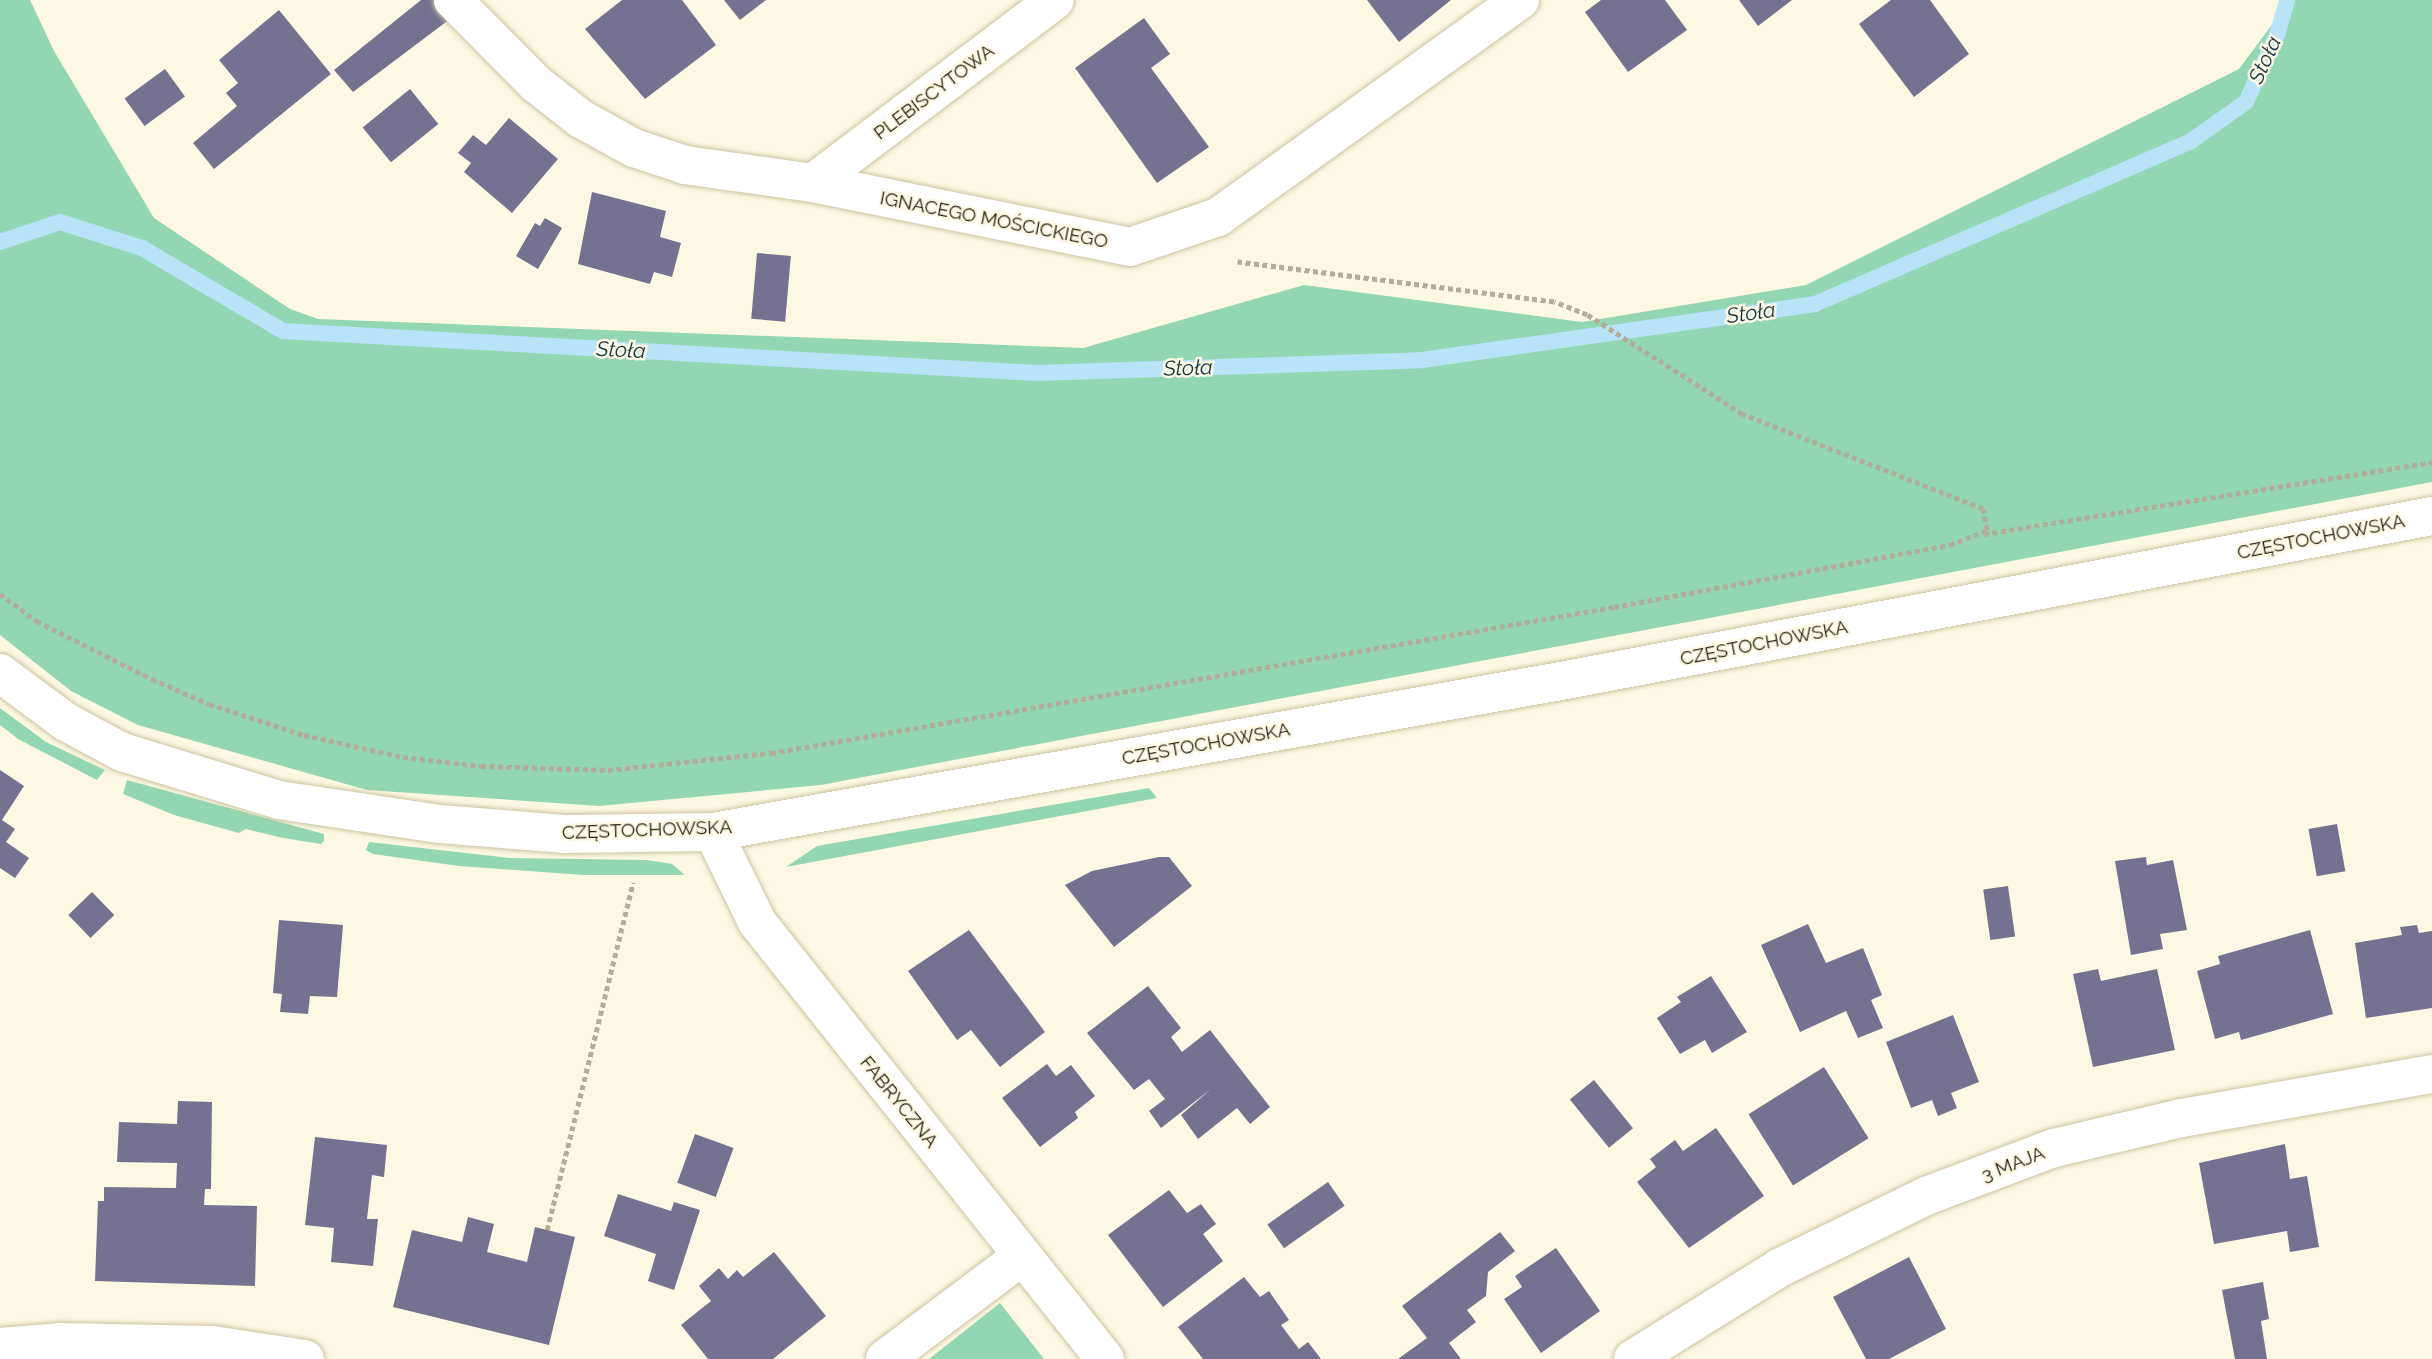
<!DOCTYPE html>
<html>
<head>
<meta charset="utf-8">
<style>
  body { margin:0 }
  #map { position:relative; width:2432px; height:1359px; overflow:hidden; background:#fdf8e3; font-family:Raleway,sans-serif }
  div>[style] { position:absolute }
  .green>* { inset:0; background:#93d6b3 }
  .stream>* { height:16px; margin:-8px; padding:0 8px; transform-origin:8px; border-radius:8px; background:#b9e4f8 }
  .building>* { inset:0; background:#747290; transform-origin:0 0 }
  .path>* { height:4.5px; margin-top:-2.25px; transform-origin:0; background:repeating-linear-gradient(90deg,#b2ad9b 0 5px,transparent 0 8.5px) }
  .roads { filter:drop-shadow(0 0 2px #ccc2a1) drop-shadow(0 0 2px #ccc2a1) }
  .minor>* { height:38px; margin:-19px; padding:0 19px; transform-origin:19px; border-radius:19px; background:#fff }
  .tertiary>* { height:38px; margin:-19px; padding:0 19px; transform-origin:19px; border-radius:19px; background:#fff }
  span { translate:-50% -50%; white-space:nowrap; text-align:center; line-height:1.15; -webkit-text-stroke:5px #fdf8e3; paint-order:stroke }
  .street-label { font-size:19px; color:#231f13 }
  .water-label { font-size:21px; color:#123542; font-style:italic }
</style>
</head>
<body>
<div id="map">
  <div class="green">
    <i style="clip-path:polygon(0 0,30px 0,54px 51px,154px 218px,290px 309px,318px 319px,1083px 348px,1304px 285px,1582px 322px,1806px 285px,2239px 69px,2277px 18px,2280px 0,2432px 0,2432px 482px,821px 785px,599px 806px,367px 790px,138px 725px,71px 691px,0 635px)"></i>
    <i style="clip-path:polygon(0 708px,46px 742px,105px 770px,97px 780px,18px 739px,0 725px)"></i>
    <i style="clip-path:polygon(127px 780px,324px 834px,324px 841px,321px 844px,283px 838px,246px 829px,239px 833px,174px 815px,123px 794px)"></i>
    <i style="clip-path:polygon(1149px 788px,1157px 798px,786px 867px,817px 846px)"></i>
    <i style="clip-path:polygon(369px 842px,510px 858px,647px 860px,672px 864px,685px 875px,583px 875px,459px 866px,373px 854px,366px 850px)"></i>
    <i style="clip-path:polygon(1000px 1303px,1044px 1359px,929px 1359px)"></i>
  </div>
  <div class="stream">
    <i style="left:0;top:242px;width:63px;rotate:-18.4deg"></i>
    <i style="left:60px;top:222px;width:86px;rotate:17.6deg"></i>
    <i style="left:142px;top:248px;width:164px;rotate:30.5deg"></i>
    <i style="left:283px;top:331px;width:755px;rotate:3.19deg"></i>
    <i style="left:1037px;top:373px;width:385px;rotate:-1.9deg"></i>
    <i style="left:1422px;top:360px;width:397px;rotate:-8.1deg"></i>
    <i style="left:1815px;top:304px;width:410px;rotate:-23.4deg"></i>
    <i style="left:2191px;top:141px;width:67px;rotate:-35.3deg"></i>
    <i style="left:2246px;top:102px;width:77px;rotate:-65.4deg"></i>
    <i style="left:2278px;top:32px;width:33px;rotate:-74deg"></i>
  </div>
  <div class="building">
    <i style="clip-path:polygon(421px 0,435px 0,450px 19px,353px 92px,334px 70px)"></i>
    <i style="clip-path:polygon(622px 0,682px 0,716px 45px,645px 99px,585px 29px)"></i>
    <i style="clip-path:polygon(724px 0,766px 0,740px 20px)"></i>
    <i style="clip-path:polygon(1367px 0,1451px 0,1399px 42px)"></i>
    <i style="clip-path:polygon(1601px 0,1665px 0,1687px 30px,1628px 72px,1585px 12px)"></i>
    <i style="clip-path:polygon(1739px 0,1792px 0,1758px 26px)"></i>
    <i style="clip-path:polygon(1930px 0,1969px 54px,1914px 97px,1859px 24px,1891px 0)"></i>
    <i style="clip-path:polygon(279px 10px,331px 74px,214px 169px,193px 143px,237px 106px,226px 93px,238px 83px,219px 60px)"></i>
    <i style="clip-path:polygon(1144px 18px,1170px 54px,1151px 68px,1209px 147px,1157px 183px,1075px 68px)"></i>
    <i style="left:165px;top:69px;width:34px;height:50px;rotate:54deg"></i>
    <i style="left:410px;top:89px;width:45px;height:61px;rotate:51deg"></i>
    <i style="clip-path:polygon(509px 118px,558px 159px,512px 213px,464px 172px,471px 163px,458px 153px,473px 135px,486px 145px)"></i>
    <i style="clip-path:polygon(592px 192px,666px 211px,660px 237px,681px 243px,672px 277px,654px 272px,650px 284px,578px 264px)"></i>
    <i style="clip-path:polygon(545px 218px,562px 228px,538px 269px,516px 256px,535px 223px,540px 226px)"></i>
    <i style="left:757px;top:253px;width:34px;height:66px;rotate:5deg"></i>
    <i style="clip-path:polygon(0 770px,24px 786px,2px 820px,15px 829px,6px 842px,29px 858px,15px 878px,0 868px)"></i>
    <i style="left:2337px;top:824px;width:48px;height:29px;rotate:80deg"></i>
    <i style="clip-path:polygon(1159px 857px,1169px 857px,1192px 886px,1114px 947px,1065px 885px,1092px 871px)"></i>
    <i style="clip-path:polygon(2146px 857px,2147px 865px,2173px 860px,2187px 930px,2160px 934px,2163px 949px,2131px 955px,2115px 861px)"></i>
    <i style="left:2008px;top:886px;width:51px;height:25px;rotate:82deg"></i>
    <i style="left:92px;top:892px;width:32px;height:33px;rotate:46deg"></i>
    <i style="clip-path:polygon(279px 920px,343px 925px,337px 997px,310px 996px,308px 1014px,280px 1012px,282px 994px,273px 993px)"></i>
    <i style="clip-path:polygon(1808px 924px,1826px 963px,1863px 948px,1882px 995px,1871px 1000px,1883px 1028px,1858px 1038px,1846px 1011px,1800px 1032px,1761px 945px)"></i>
    <i style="clip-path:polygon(2417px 925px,2419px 933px,2432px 931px,2432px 1008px,2366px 1018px,2355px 943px,2402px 935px,2400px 927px)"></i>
    <i style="clip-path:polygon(969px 930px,1045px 1032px,1000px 1067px,971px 1030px,957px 1040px,908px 971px)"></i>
    <i style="clip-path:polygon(2310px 930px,2333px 1014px,2241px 1040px,2239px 1032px,2215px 1039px,2197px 971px,2220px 964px,2218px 956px)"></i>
    <i style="clip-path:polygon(2098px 969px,2101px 981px,2157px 969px,2175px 1050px,2093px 1067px,2073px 974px)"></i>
    <i style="clip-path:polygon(1711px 976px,1747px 1032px,1712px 1053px,1705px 1040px,1680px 1054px,1657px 1018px,1681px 1002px,1677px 997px)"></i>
    <i style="clip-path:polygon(1148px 986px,1181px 1028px,1171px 1037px,1182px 1052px,1210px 1030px,1270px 1107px,1250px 1124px,1237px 1108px,1198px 1139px,1181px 1115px,1211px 1089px,1161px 1128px,1149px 1111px,1165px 1099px,1149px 1079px,1134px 1090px,1087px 1033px)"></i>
    <i style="clip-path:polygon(1953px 1015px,1979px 1082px,1951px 1093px,1957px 1108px,1938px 1116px,1932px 1100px,1911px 1108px,1886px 1042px)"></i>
    <i style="clip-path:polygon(1047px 1064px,1056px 1076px,1071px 1065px,1095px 1096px,1075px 1112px,1078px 1118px,1040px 1147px,1002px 1098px)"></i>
    <i style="left:1824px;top:1067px;width:84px;height:89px;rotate:58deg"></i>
    <i style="left:1594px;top:1080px;width:62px;height:31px;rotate:51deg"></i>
    <i style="clip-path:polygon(178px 1101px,212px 1102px,211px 1189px,205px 1189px,204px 1205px,257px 1206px,255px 1286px,95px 1281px,98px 1201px,104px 1201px,104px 1187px,176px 1188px,177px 1163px,117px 1162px,119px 1122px,177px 1124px)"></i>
    <i style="clip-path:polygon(1716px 1128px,1764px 1196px,1689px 1248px,1637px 1182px,1656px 1167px,1650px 1159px,1675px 1140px,1683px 1151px)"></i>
    <i style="left:695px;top:1134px;width:41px;height:52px;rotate:20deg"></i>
    <i style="clip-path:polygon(315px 1137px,387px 1145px,384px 1177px,372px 1175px,367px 1219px,378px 1219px,373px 1266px,331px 1262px,334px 1228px,305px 1225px)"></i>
    <i style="clip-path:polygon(2285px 1144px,2290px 1179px,2307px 1176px,2319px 1247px,2290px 1252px,2287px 1231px,2214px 1244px,2199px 1163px)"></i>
    <i style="left:1328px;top:1182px;width:29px;height:74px;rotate:55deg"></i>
    <i style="clip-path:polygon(1169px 1190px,1187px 1213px,1201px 1204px,1216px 1224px,1203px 1234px,1223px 1261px,1163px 1307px,1108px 1235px)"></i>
    <i style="clip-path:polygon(618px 1194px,671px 1211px,674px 1202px,700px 1210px,674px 1290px,648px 1281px,656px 1254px,604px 1236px)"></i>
    <i style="clip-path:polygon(468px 1217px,494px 1224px,487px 1252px,527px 1262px,535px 1227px,575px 1237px,549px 1345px,393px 1307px,412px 1230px,462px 1242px)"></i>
    <i style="clip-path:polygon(1500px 1232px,1515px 1251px,1488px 1272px,1486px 1296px,1467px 1310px,1476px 1322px,1449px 1343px,1461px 1359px,1398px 1359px,1427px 1338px,1402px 1306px)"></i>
    <i style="clip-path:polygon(1556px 1248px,1600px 1311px,1541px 1353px,1504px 1299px,1522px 1287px,1515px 1276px)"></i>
    <i style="clip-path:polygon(774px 1252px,826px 1316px,773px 1359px,708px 1359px,681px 1325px,711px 1301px,699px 1286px,719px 1268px,728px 1279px,737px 1270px,743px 1277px)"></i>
    <i style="clip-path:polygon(1909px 1257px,1946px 1329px,1889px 1359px,1866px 1359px,1833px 1297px)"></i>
    <i style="clip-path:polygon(1244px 1277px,1260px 1297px,1269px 1291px,1289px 1320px,1281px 1325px,1299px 1349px,1308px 1342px,1321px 1359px,1203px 1359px,1178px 1327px)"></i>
    <i style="clip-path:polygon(2263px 1282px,2269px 1319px,2261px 1321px,2267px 1359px,2235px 1359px,2222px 1290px)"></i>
  </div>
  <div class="path">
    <i style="left:1984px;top:534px;width:454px;rotate:-9.1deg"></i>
    <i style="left:0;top:594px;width:46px;rotate:36.1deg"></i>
    <i style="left:37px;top:621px;width:129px;rotate:26.8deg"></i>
    <i style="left:152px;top:679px;width:62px;rotate:23.7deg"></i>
    <i style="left:209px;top:704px;width:100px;rotate:18.1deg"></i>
    <i style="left:304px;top:735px;width:101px;rotate:12.5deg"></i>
    <i style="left:403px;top:757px;width:79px;rotate:6.6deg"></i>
    <i style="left:481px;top:766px;width:127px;rotate:1.8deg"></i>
    <i style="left:608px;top:770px;width:164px;rotate:-6deg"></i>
    <i style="left:771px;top:753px;width:856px;rotate:-9.83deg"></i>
    <i style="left:1614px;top:607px;width:342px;rotate:-10.5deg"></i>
    <i style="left:1950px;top:545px;width:40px;rotate:-22deg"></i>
    <i style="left:1987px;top:530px;width:21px;rotate:-101deg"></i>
    <i style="left:1983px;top:509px;width:259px;rotate:-158.5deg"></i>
    <i style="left:1742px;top:414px;width:184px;rotate:-147.4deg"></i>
    <i style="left:1587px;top:315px;width:35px;rotate:-158deg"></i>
    <i style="left:1554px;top:302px;width:319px;rotate:-172.8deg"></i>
    <i style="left:547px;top:1230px;width:358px;rotate:-76.1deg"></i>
  </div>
  <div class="roads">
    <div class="minor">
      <i style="left:453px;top:0;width:117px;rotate:45.3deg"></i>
      <i style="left:535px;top:83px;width:58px;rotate:38deg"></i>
      <i style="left:581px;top:119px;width:60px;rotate:28.7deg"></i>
      <i style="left:634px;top:148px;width:54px;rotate:18.4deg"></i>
      <i style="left:685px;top:165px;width:129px;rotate:8deg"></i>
      <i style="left:813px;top:183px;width:323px;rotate:11.4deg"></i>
      <i style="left:1130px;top:247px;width:93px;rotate:-18.8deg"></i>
      <i style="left:1218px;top:217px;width:372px;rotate:-35.7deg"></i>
      <i style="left:813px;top:183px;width:303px;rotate:-37.1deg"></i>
      <i style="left:713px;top:832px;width:100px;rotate:63.9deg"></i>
      <i style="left:757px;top:922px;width:559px;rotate:51.47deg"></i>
      <i style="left:0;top:1347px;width:61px;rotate:-4.7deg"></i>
      <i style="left:61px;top:1342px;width:152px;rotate:1.1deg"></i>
      <i style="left:213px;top:1345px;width:93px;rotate:8.7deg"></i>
      <i style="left:885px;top:1359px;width:171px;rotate:-36.9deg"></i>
      <i style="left:1633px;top:1359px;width:172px;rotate:-31.9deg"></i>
      <i style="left:1779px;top:1268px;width:164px;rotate:-26.1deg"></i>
      <i style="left:1926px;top:1196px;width:137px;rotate:-20.6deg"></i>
      <i style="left:2054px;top:1148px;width:131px;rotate:-13.2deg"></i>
      <i style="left:2182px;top:1118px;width:254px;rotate:-10deg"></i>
    </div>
    <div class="tertiary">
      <i style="left:0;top:673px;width:82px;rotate:36.6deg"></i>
      <i style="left:66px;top:722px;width:64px;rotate:28.2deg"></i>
      <i style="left:122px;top:752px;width:164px;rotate:17deg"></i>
      <i style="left:279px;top:800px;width:163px;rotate:8.5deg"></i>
      <i style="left:440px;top:824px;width:125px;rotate:4.6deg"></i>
      <i style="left:565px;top:834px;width:148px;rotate:-0.8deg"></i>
      <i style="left:713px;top:832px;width:861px;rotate:-10.1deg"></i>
      <i style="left:1561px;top:681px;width:886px;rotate:-10.73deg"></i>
    </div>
  </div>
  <div class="street-label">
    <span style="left:934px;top:92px;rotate:-37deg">PLEBISCYTOWA</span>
    <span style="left:994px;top:220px;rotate:11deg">IGNACEGO MOŚCICKIEGO</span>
    <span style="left:2321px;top:537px;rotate:-11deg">CZĘSTOCHOWSKA</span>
    <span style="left:1764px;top:643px;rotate:-11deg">CZĘSTOCHOWSKA</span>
    <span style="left:1206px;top:744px;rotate:-10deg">CZĘSTOCHOWSKA</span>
    <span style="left:647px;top:830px;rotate:-2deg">CZĘSTOCHOWSKA</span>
    <span style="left:899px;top:1102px;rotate:51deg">FABRYCZNA</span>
    <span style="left:2013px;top:1164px;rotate:-21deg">3 MAJA</span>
  </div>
  <div class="water-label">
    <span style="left:2265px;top:60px;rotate:-65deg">Stoła</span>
    <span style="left:1751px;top:313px;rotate:-8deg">Stoła</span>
    <span style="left:621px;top:350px;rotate:3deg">Stoła</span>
    <span style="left:1188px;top:368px;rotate:-2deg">Stoła</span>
  </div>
</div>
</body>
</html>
